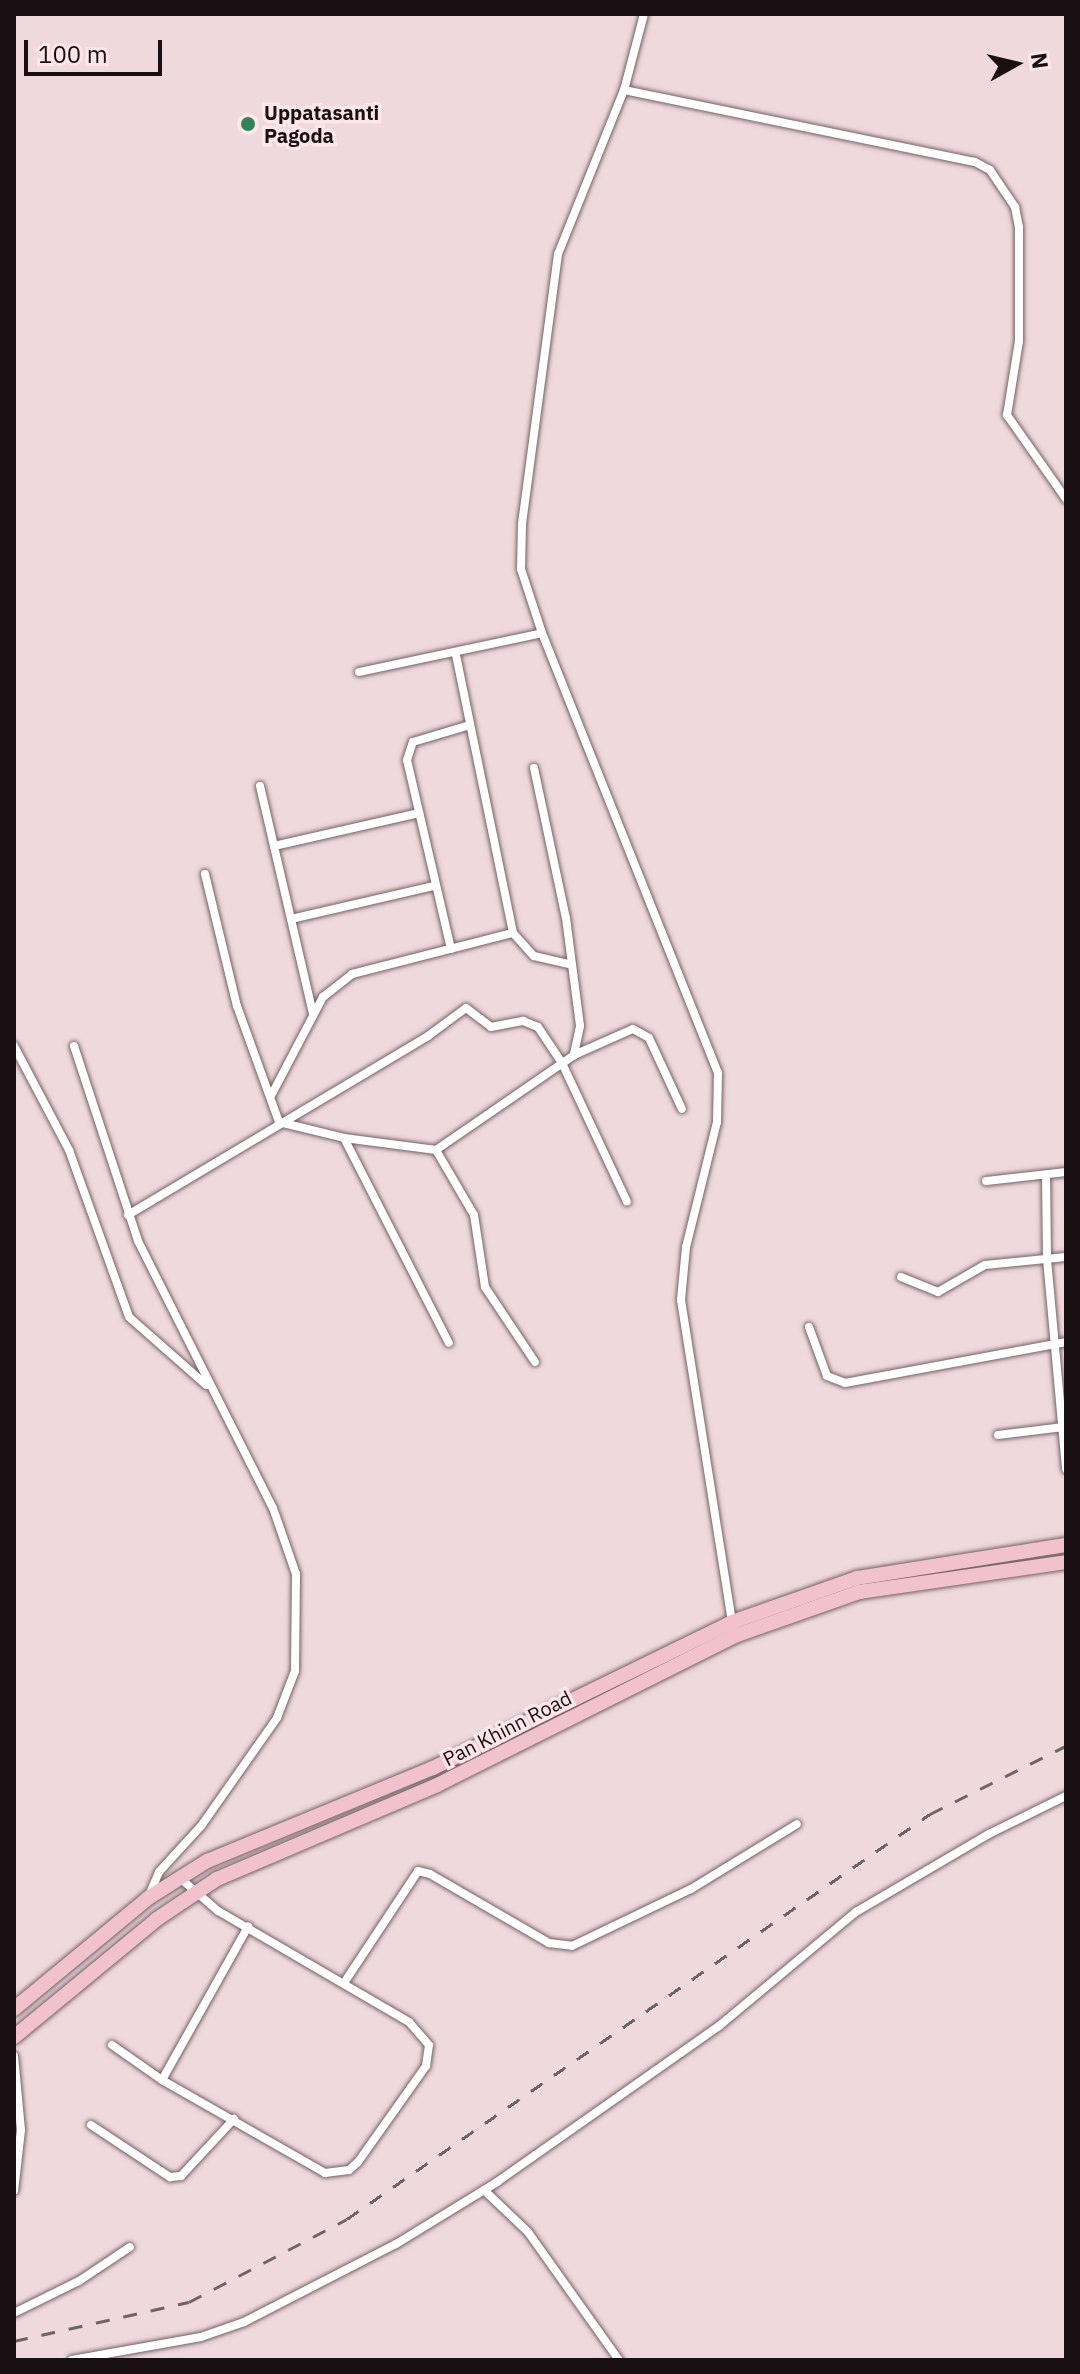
<!DOCTYPE html>
<html>
<head>
<meta charset="utf-8">
<style>
  body { margin:0 }
  #map { position:relative; width:1080px; height:2374px; overflow:hidden; background:#efd9dd; font-family:"IBM Plex Sans",sans-serif }
  div>[style] { position:absolute }
  .roads { filter:drop-shadow(0 0 2px #756265) drop-shadow(0 0 2px #756265) }
  .street>* { height:8px; margin:-4px; padding:0 4px; transform-origin:4px; border-radius:4px; background:#fff }
  .primary>* { height:14px; margin:-7px; padding:0 7px; transform-origin:7px; border-radius:7px; background:#f2c2cc }
  .rail>* { height:3px; margin-top:-1.5px; transform-origin:0; background:repeating-linear-gradient(90deg,#706265 0 14px,transparent 0 28px) }
  .dots>* { width:22px; height:22px; translate:-50% -50%; box-sizing:border-box; border:4px solid #fce6ea; border-radius:50% }
  span { translate:-50% -50%; white-space:nowrap; text-align:center; line-height:1.15; -webkit-text-stroke:7px #fce6ea; paint-order:stroke }
  .poi-label { font-size:20px; color:#181012; font-weight:700 }
  .left { translate:0 -50%; text-align:left }
  .street-label { font-size:20px; color:#181012 }
  .frame { position:absolute; inset:0; border:16px solid #181012; pointer-events:none }
  .north { position:absolute; left:976px; top:24px; width:80px; height:80px; -webkit-text-stroke:6px #fce6ea; paint-order:stroke; rotate:82deg; font-size:22px; font-weight:700; line-height:32px; text-align:center; color:#181012 }
  .north::after { content:''; display:block; margin:auto; width:28px; height:36px; background:#181012; clip-path:polygon(50% 0,100% 100%,50% 72%,0 100%) }
  .scale { position:absolute; left:24px; top:40px; width:138px; height:36px; box-sizing:border-box; border:4px solid #181012; border-top:0; padding-left:10px; font-size:24px; line-height:28px; white-space:nowrap; color:#181012; -webkit-text-stroke:6px #fce6ea; paint-order:stroke }
</style>
</head>
<body>
<div id="map">
  <div class="roads">
    <div class="street">
      <i style="left:644px;top:14px;width:79px;rotate:104.7deg"></i>
      <i style="left:624px;top:90px;width:177px;rotate:111.9deg"></i>
      <i style="left:558px;top:254px;width:273px;rotate:97.6deg"></i>
      <i style="left:522px;top:525px;width:44px;rotate:91.3deg"></i>
      <i style="left:521px;top:569px;width:67px;rotate:71.8deg"></i>
      <i style="left:542px;top:633px;width:474px;rotate:68.2deg"></i>
      <i style="left:718px;top:1073px;width:49px;rotate:91.2deg"></i>
      <i style="left:717px;top:1122px;width:129px;rotate:103.9deg"></i>
      <i style="left:686px;top:1247px;width:53px;rotate:95.4deg"></i>
      <i style="left:681px;top:1300px;width:327px;rotate:81deg"></i>
      <i style="left:624px;top:90px;width:358px;rotate:11.6deg"></i>
      <i style="left:975px;top:162px;width:17px;rotate:28deg"></i>
      <i style="left:990px;top:170px;width:45px;rotate:56deg"></i>
      <i style="left:1015px;top:207px;width:20px;rotate:79deg"></i>
      <i style="left:1019px;top:227px;width:114px;rotate:90deg"></i>
      <i style="left:1019px;top:341px;width:75px;rotate:99.2deg"></i>
      <i style="left:1007px;top:415px;width:103px;rotate:54.9deg"></i>
      <i style="left:456px;top:655px;width:284px;rotate:78.4deg"></i>
      <i style="left:359px;top:672px;width:187px;rotate:-12deg"></i>
      <i style="left:534px;top:768px;width:153px;rotate:78deg"></i>
      <i style="left:566px;top:918px;width:109px;rotate:82.6deg"></i>
      <i style="left:580px;top:1026px;width:30px;rotate:102deg"></i>
      <i style="left:260px;top:786px;width:233px;rotate:76.9deg"></i>
      <i style="left:274px;top:846px;width:149px;rotate:-12.8deg"></i>
      <i style="left:205px;top:874px;width:136px;rotate:76.4deg"></i>
      <i style="left:237px;top:1006px;width:123px;rotate:70.1deg"></i>
      <i style="left:279px;top:1122px;width:67px;rotate:13.8deg"></i>
      <i style="left:344px;top:1138px;width:93px;rotate:7.4deg"></i>
      <i style="left:436px;top:1150px;width:168px;rotate:-34.5deg"></i>
      <i style="left:574px;top:1055px;width:64px;rotate:-23.8deg"></i>
      <i style="left:633px;top:1029px;width:18px;rotate:29deg"></i>
      <i style="left:649px;top:1038px;width:78px;rotate:65.1deg"></i>
      <i style="left:291px;top:919px;width:147px;rotate:-13deg"></i>
      <i style="left:451px;top:949px;width:194px;rotate:-103.1deg"></i>
      <i style="left:407px;top:760px;width:19px;rotate:-72deg"></i>
      <i style="left:413px;top:742px;width:59px;rotate:-16.6deg"></i>
      <i style="left:14px;top:1046px;width:118px;rotate:62.1deg"></i>
      <i style="left:69px;top:1150px;width:177px;rotate:70.2deg"></i>
      <i style="left:129px;top:1317px;width:103px;rotate:41.4deg"></i>
      <i style="left:74px;top:1046px;width:205px;rotate:71.8deg"></i>
      <i style="left:138px;top:1241px;width:299px;rotate:63.2deg"></i>
      <i style="left:273px;top:1508px;width:70px;rotate:70.8deg"></i>
      <i style="left:296px;top:1574px;width:97px;rotate:90.6deg"></i>
      <i style="left:295px;top:1671px;width:50px;rotate:111deg"></i>
      <i style="left:277px;top:1718px;width:132px;rotate:125.1deg"></i>
      <i style="left:201px;top:1826px;width:62px;rotate:132.4deg"></i>
      <i style="left:159px;top:1872px;width:23px;rotate:113deg"></i>
      <i style="left:272px;top:1094px;width:110px;rotate:-62.3deg"></i>
      <i style="left:323px;top:997px;width:37px;rotate:-38deg"></i>
      <i style="left:352px;top:974px;width:166px;rotate:-14.3deg"></i>
      <i style="left:513px;top:933px;width:31px;rotate:48deg"></i>
      <i style="left:534px;top:956px;width:36px;rotate:13deg"></i>
      <i style="left:344px;top:1138px;width:230px;rotate:62.9deg"></i>
      <i style="left:436px;top:1150px;width:75px;rotate:59.7deg"></i>
      <i style="left:474px;top:1215px;width:73px;rotate:81.3deg"></i>
      <i style="left:485px;top:1287px;width:90px;rotate:56.3deg"></i>
      <i style="left:1046px;top:1175px;width:84px;rotate:89.3deg"></i>
      <i style="left:1047px;top:1259px;width:211px;rotate:84.8deg"></i>
      <i style="left:986px;top:1181px;width:81px;rotate:-6.4deg"></i>
      <i style="left:128px;top:1215px;width:349px;rotate:-30.8deg"></i>
      <i style="left:428px;top:1036px;width:47px;rotate:-36.4deg"></i>
      <i style="left:466px;top:1008px;width:31px;rotate:37deg"></i>
      <i style="left:491px;top:1027px;width:33px;rotate:-11deg"></i>
      <i style="left:523px;top:1021px;width:16px;rotate:22deg"></i>
      <i style="left:538px;top:1027px;width:43px;rotate:56.3deg"></i>
      <i style="left:562px;top:1063px;width:153px;rotate:64.9deg"></i>
      <i style="left:901px;top:1277px;width:40px;rotate:22deg"></i>
      <i style="left:938px;top:1292px;width:54px;rotate:-29.9deg"></i>
      <i style="left:985px;top:1265px;width:81px;rotate:-5.6deg"></i>
      <i style="left:809px;top:1327px;width:52px;rotate:69.8deg"></i>
      <i style="left:827px;top:1376px;width:19px;rotate:21deg"></i>
      <i style="left:845px;top:1383px;width:225px;rotate:-10.5deg"></i>
      <i style="left:998px;top:1435px;width:66px;rotate:-6.9deg"></i>
      <i style="left:344px;top:1983px;width:134px;rotate:-56.5deg"></i>
      <i style="left:418px;top:1871px;width:12px;rotate:14deg"></i>
      <i style="left:430px;top:1874px;width:138px;rotate:30.1deg"></i>
      <i style="left:549px;top:1943px;width:23px;rotate:7deg"></i>
      <i style="left:572px;top:1946px;width:132px;rotate:-25.6deg"></i>
      <i style="left:691px;top:1889px;width:124px;rotate:-31.5deg"></i>
      <i style="left:112px;top:2045px;width:61px;rotate:35deg"></i>
      <i style="left:162px;top:2080px;width:188px;rotate:29.7deg"></i>
      <i style="left:325px;top:2173px;width:24px;rotate:-7deg"></i>
      <i style="left:349px;top:2170px;width:12px;rotate:-42deg"></i>
      <i style="left:358px;top:2162px;width:118px;rotate:-54.7deg"></i>
      <i style="left:426px;top:2066px;width:21px;rotate:-82deg"></i>
      <i style="left:429px;top:2045px;width:30px;rotate:-131deg"></i>
      <i style="left:409px;top:2022px;width:221px;rotate:-149.8deg"></i>
      <i style="left:218px;top:1911px;width:50px;rotate:-139deg"></i>
      <i style="left:14px;top:2056px;width:74px;rotate:84.6deg"></i>
      <i style="left:21px;top:2130px;width:61px;rotate:96.5deg"></i>
      <i style="left:162px;top:2080px;width:176px;rotate:-60.7deg"></i>
      <i style="left:91px;top:2125px;width:95px;rotate:33.4deg"></i>
      <i style="left:170px;top:2177px;width:11px;rotate:-5deg"></i>
      <i style="left:181px;top:2176px;width:78px;rotate:-47.1deg"></i>
      <i style="left:484px;top:2190px;width:61px;rotate:43.7deg"></i>
      <i style="left:528px;top:2232px;width:157px;rotate:54.6deg"></i>
      <i style="left:14px;top:2313px;width:72px;rotate:-26.2deg"></i>
      <i style="left:79px;top:2281px;width:61px;rotate:-33.7deg"></i>
      <i style="left:72px;top:2360px;width:131px;rotate:-10.1deg"></i>
      <i style="left:201px;top:2337px;width:46px;rotate:-19.2deg"></i>
      <i style="left:244px;top:2322px;width:171px;rotate:-27.2deg"></i>
      <i style="left:396px;top:2244px;width:119px;rotate:-31.5deg"></i>
      <i style="left:497px;top:2182px;width:271px;rotate:-35.1deg"></i>
      <i style="left:719px;top:2026px;width:178px;rotate:-39.8deg"></i>
      <i style="left:856px;top:1912px;width:154px;rotate:-30.4deg"></i>
      <i style="left:989px;top:1834px;width:86px;rotate:-26.3deg"></i>
    </div>
    <div class="primary">
      <i style="left:14px;top:2009px;width:174px;rotate:-39.6deg"></i>
      <i style="left:148px;top:1898px;width:70px;rotate:-32.1deg"></i>
      <i style="left:207px;top:1861px;width:244px;rotate:-22.4deg"></i>
      <i style="left:433px;top:1768px;width:333px;rotate:-26deg"></i>
      <i style="left:732px;top:1622px;width:133px;rotate:-19.4deg"></i>
      <i style="left:857px;top:1578px;width:212px;rotate:-9deg"></i>
      <i style="left:14px;top:2037px;width:185px;rotate:-39.5deg"></i>
      <i style="left:157px;top:1919px;width:72px;rotate:-33.7deg"></i>
      <i style="left:217px;top:1879px;width:239px;rotate:-23.1deg"></i>
      <i style="left:437px;top:1785px;width:335px;rotate:-26.6deg"></i>
      <i style="left:737px;top:1635px;width:129px;rotate:-19.4deg"></i>
      <i style="left:859px;top:1592px;width:209px;rotate:-8.2deg"></i>
    </div>
  </div>
  <div class="rail">
    <i style="left:14px;top:2341px;width:179px;rotate:-12.6deg"></i>
    <i style="left:189px;top:2302px;width:178px;rotate:-27.7deg"></i>
    <i style="left:347px;top:2219px;width:710px;rotate:-34.79deg"></i>
    <i style="left:930px;top:1814px;width:152px;rotate:-26.6deg"></i>
  </div>
  <div class="dots">
    <i style="left:248px;top:124px;background:#308457"></i>
  </div>
  <div class="poi-label">
    <span class="left" style="left:264px;top:124px">Uppatasanti<br>Pagoda</span>
  </div>
  <div class="street-label">
    <span style="left:507px;top:1728px;rotate:-27deg">Pan Khinn Road</span>
  </div>
  <div class="frame"></div>
  <div class="north">N</div>
  <div class="scale">100 m</div>
</div>
</body>
</html>
